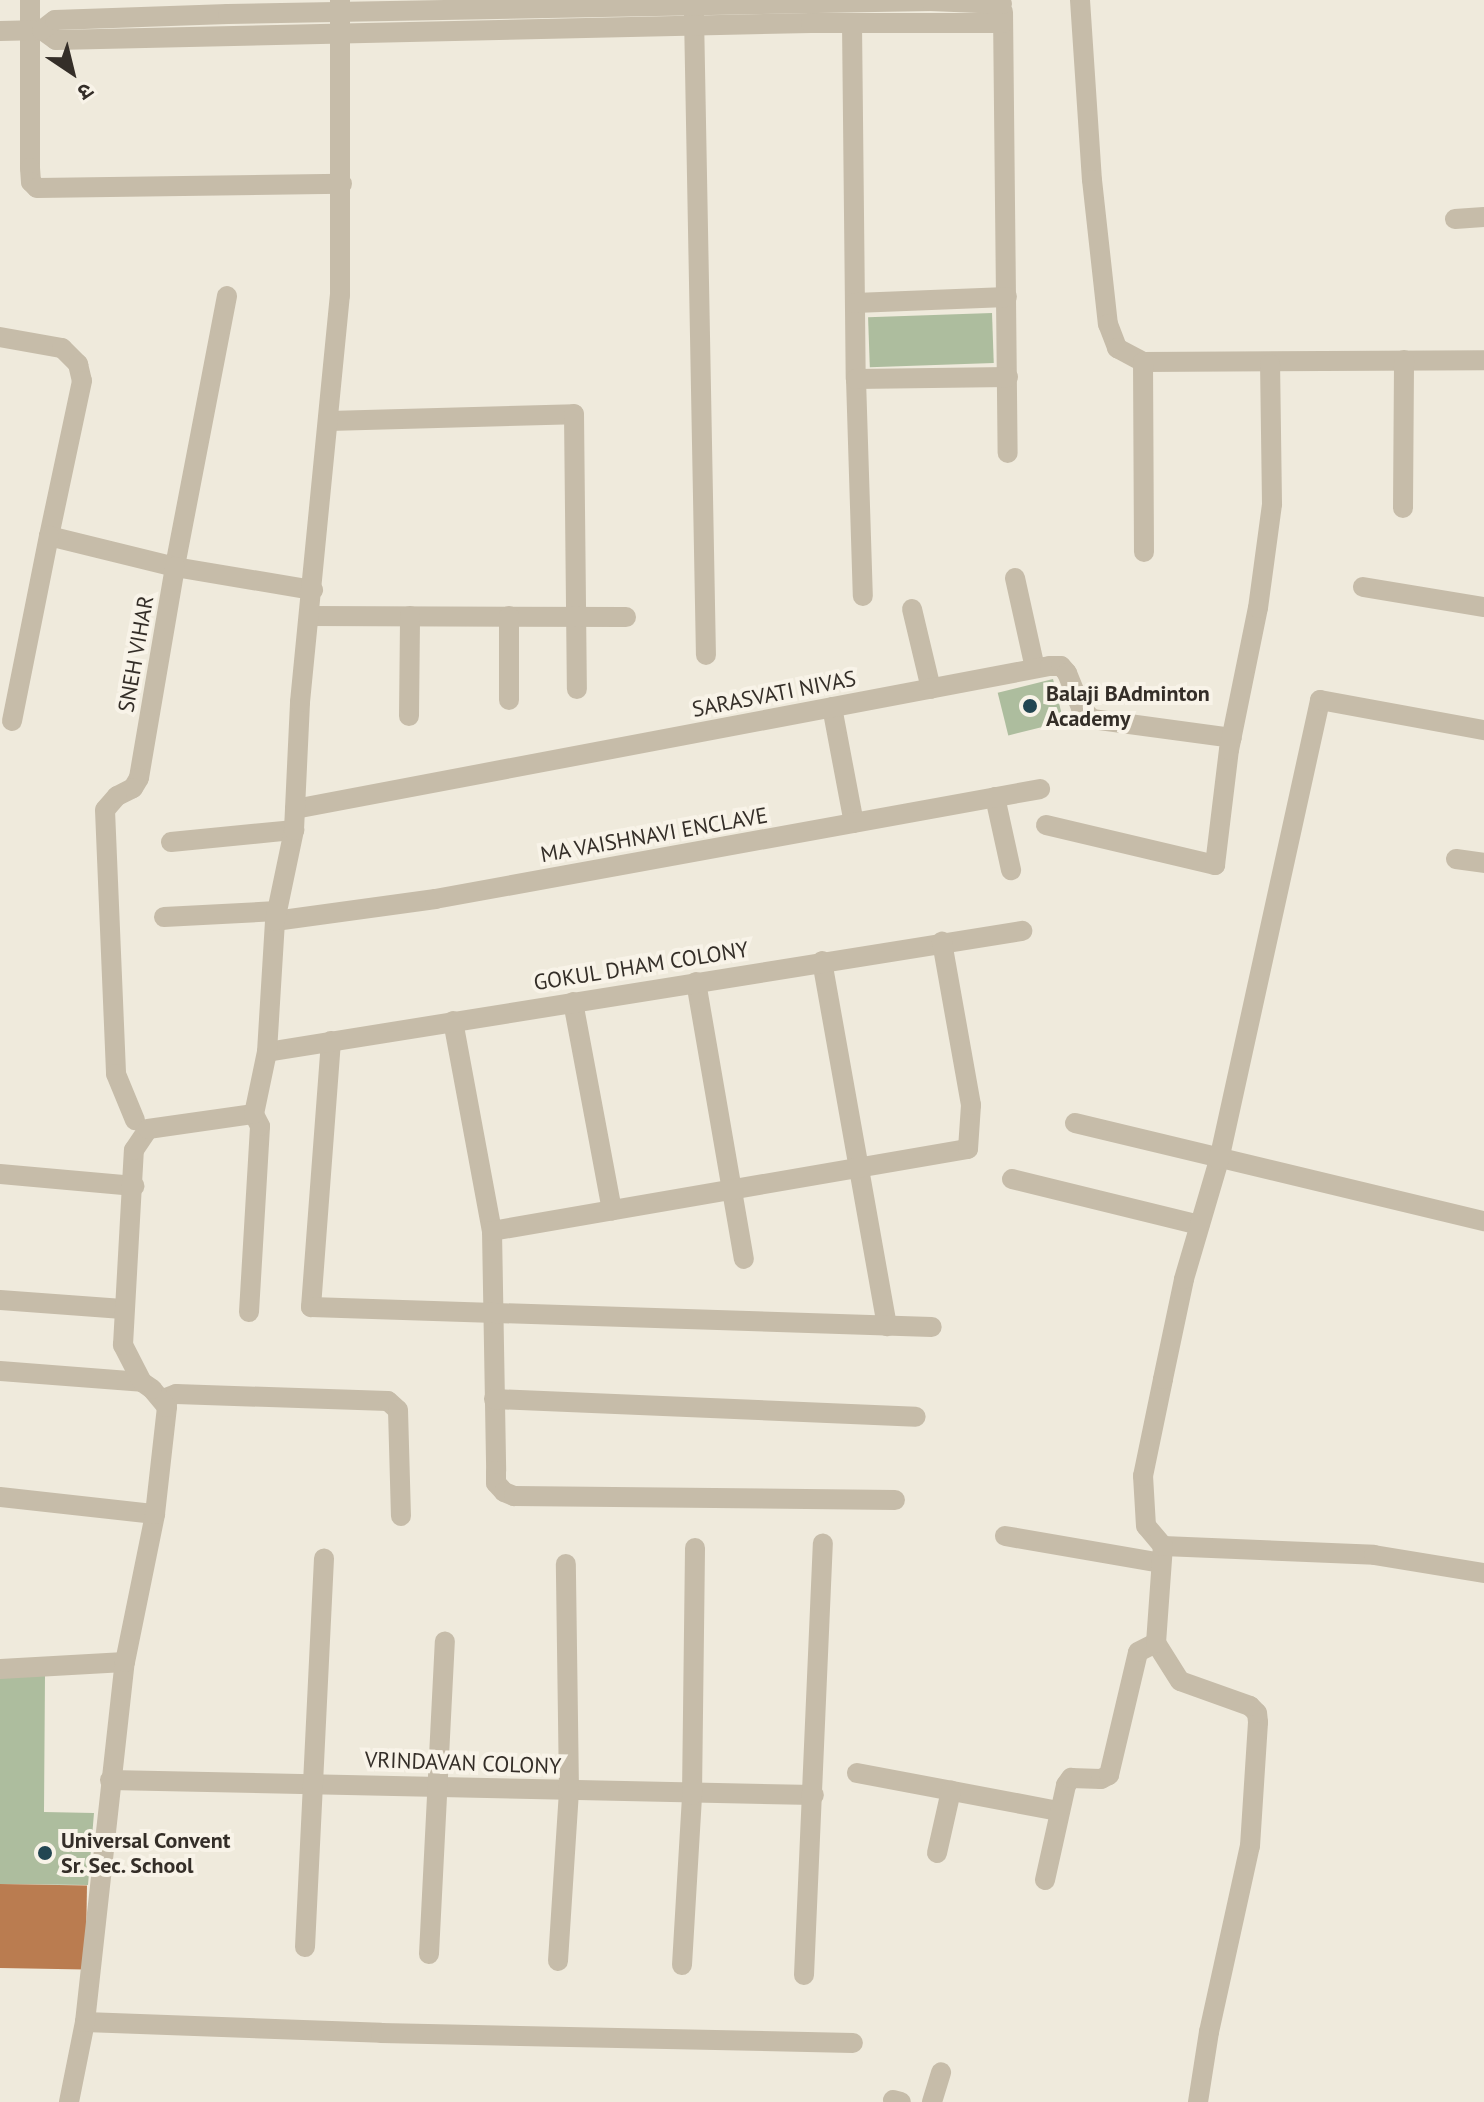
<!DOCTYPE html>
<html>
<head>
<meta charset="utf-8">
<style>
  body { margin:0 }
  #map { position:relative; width:1484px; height:2102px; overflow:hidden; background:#efeadc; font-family:"PT Sans","Noto Sans Devanagari",sans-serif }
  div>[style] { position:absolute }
  .green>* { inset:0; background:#adbd9e; transform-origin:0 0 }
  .building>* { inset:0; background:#ba7c50; transform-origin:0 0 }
  .minor>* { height:20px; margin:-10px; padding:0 10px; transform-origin:10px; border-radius:10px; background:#c6bca9 }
  .dots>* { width:22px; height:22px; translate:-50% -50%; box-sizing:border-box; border:4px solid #f8f3e8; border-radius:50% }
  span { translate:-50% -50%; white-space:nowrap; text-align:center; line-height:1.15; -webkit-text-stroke:8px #f8f3e8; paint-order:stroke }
  .street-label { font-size:22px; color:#342e28 }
  .poi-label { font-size:22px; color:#342e28; font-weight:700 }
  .left { translate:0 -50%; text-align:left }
  .north { position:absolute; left:32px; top:32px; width:80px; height:80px; -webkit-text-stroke:6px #f8f3e8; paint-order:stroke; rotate:145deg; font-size:22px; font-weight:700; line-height:32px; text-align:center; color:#342e28 }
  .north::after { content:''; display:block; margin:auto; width:28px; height:36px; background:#342e28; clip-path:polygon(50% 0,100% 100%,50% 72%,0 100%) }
</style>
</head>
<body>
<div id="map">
  <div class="green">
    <i style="left:992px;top:313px;width:50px;height:124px;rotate:88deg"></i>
    <i style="left:1053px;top:679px;width:44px;height:57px;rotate:76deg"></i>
    <i style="clip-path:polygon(45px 1675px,44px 1812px,94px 1813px,88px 1885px,0 1884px,0 1677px)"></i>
  </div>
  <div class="building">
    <i style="left:0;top:1884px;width:87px;height:84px;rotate:1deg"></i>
  </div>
  <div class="minor">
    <i style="left:30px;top:0;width:168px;rotate:90deg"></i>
    <i style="left:30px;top:168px;width:14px;rotate:86deg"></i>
    <i style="left:31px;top:182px;width:8px;rotate:45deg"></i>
    <i style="left:37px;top:188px;width:305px;rotate:-0.8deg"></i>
    <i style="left:1080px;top:0;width:180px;rotate:86.2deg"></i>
    <i style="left:1092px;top:180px;width:145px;rotate:83.7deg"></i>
    <i style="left:1108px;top:324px;width:26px;rotate:69deg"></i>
    <i style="left:1117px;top:348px;width:30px;rotate:28deg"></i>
    <i style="left:1143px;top:362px;width:341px;rotate:-0.3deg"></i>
    <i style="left:1003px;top:12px;width:441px;rotate:89.4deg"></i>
    <i style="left:694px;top:15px;width:640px;rotate:88.93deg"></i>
    <i style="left:852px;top:23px;width:356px;rotate:89.4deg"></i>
    <i style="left:856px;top:379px;width:217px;rotate:88.2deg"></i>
    <i style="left:42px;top:30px;width:17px;rotate:36deg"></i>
    <i style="left:56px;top:40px;width:755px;rotate:-1.29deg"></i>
    <i style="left:811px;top:23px;width:192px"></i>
    <i style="left:0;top:31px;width:42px;rotate:-1.4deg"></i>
    <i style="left:42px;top:30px;width:16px;rotate:-38deg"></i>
    <i style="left:55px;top:20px;width:173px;rotate:-2deg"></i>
    <i style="left:228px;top:14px;width:703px;rotate:-1.06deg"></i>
    <i style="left:931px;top:1px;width:71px;rotate:2.4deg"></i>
    <i style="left:1455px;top:219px;width:29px;rotate:-4deg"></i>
    <i style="left:227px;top:296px;width:276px;rotate:100.9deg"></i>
    <i style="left:175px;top:567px;width:140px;rotate:9.5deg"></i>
    <i style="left:855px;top:303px;width:152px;rotate:-2.3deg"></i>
    <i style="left:0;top:337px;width:63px;rotate:10.1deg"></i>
    <i style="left:62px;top:348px;width:23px;rotate:45deg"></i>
    <i style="left:78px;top:364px;width:17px;rotate:77deg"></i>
    <i style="left:82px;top:381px;width:158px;rotate:102deg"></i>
    <i style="left:49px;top:536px;width:130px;rotate:13.8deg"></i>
    <i style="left:175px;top:567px;width:214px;rotate:99.7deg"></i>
    <i style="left:139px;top:778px;width:12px;rotate:121deg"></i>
    <i style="left:133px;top:788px;width:18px;rotate:153deg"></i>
    <i style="left:117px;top:796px;width:18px;rotate:131deg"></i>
    <i style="left:105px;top:810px;width:264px;rotate:87.6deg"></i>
    <i style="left:116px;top:1074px;width:50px;rotate:67.6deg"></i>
    <i style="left:1143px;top:362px;width:190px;rotate:89.7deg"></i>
    <i style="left:856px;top:379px;width:152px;rotate:-0.8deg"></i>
    <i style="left:329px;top:421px;width:245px;rotate:-1.6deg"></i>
    <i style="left:574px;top:414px;width:275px;rotate:89.4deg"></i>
    <i style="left:1403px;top:508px;width:148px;rotate:-89.6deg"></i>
    <i style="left:1015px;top:578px;width:92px;rotate:77.5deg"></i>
    <i style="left:1363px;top:587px;width:123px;rotate:9.4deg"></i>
    <i style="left:912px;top:609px;width:82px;rotate:76.6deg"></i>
    <i style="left:310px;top:616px;width:316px;rotate:0.2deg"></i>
    <i style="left:509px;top:700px;width:84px;rotate:-90deg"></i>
    <i style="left:832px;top:707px;width:118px;rotate:79.3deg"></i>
    <i style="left:409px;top:716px;width:100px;rotate:-89.4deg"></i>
    <i style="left:12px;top:721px;width:189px;rotate:-78.7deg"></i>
    <i style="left:995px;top:797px;width:75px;rotate:77.6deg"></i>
    <i style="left:295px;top:809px;width:768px;rotate:-10.73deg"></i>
    <i style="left:1050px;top:666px;width:11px"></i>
    <i style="left:1061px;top:666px;width:9px;rotate:49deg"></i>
    <i style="left:1067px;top:673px;width:38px;rotate:68deg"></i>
    <i style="left:1081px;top:708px;width:16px;rotate:45deg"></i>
    <i style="left:1092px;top:719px;width:141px;rotate:7.7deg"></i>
    <i style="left:1046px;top:825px;width:174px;rotate:13.3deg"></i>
    <i style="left:1215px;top:865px;width:116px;rotate:-83.1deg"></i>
    <i style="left:1229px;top:750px;width:145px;rotate:-78.5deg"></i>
    <i style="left:1258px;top:608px;width:105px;rotate:-82.3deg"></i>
    <i style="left:1272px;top:504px;width:140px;rotate:-90.8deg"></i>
    <i style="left:171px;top:842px;width:124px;rotate:-5.6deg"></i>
    <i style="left:1456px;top:859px;width:28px;rotate:8deg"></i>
    <i style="left:164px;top:917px;width:113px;rotate:-3deg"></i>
    <i style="left:275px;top:921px;width:162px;rotate:-7.8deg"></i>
    <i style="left:435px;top:899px;width:615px;rotate:-10.3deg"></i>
    <i style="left:822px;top:961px;width:371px;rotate:79.9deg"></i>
    <i style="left:696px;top:982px;width:281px;rotate:80.2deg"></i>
    <i style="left:573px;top:1002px;width:212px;rotate:79.4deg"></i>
    <i style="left:453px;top:1021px;width:214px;rotate:79.5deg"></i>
    <i style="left:492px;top:1231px;width:240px;rotate:89deg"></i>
    <i style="left:496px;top:1471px;width:12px;rotate:90deg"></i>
    <i style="left:496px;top:1483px;width:12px;rotate:48deg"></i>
    <i style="left:504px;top:1492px;width:11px;rotate:22deg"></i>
    <i style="left:514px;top:1496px;width:381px;rotate:0.6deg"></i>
    <i style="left:331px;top:1041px;width:267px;rotate:94.3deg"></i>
    <i style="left:311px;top:1307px;width:621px;rotate:1.84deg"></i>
    <i style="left:267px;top:1052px;width:765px;rotate:-9.11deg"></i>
    <i style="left:1075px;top:1123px;width:421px;rotate:13.5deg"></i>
    <i style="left:0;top:1174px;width:135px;rotate:5.1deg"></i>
    <i style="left:1012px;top:1179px;width:193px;rotate:13.8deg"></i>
    <i style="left:492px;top:1231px;width:483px;rotate:-9.8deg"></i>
    <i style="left:968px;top:1149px;width:44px;rotate:-86.1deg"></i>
    <i style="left:971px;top:1105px;width:166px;rotate:-100.1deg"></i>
    <i style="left:0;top:1300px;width:123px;rotate:4.2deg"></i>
    <i style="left:249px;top:1312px;width:186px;rotate:-86.6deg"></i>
    <i style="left:260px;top:1126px;width:13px;rotate:-117deg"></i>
    <i style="left:0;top:1371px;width:142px;rotate:4.4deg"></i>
    <i style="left:163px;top:1399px;width:14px;rotate:-21deg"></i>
    <i style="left:176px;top:1394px;width:212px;rotate:1.9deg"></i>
    <i style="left:388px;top:1401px;width:13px;rotate:42deg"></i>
    <i style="left:398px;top:1410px;width:106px;rotate:88.4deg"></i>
    <i style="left:494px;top:1399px;width:422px;rotate:2.4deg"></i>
    <i style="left:0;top:1497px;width:156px;rotate:6.3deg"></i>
    <i style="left:1005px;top:1536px;width:158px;rotate:9.8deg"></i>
    <i style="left:1163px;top:1546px;width:211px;rotate:2.4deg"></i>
    <i style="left:1374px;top:1555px;width:111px;rotate:9.3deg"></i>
    <i style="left:0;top:1669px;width:125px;rotate:-3.2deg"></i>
    <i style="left:857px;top:1773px;width:206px;rotate:10.7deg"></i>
    <i style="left:110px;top:1780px;width:704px;rotate:1.22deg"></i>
    <i style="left:937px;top:1853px;width:64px;rotate:-77.3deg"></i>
    <i style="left:1045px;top:1880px;width:97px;rotate:-77.5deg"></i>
    <i style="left:1066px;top:1785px;width:9px;rotate:-54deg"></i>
    <i style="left:1071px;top:1778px;width:30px;rotate:2deg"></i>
    <i style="left:1101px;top:1779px;width:9px;rotate:-27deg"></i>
    <i style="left:1109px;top:1775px;width:126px;rotate:-76.7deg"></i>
    <i style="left:1138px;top:1652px;width:20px;rotate:-27deg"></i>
    <i style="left:305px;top:1947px;width:389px;rotate:-87.2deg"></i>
    <i style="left:429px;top:1954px;width:313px;rotate:-87.1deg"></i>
    <i style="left:558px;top:1961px;width:170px;rotate:-86.3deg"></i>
    <i style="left:569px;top:1791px;width:227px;rotate:-90.8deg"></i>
    <i style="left:682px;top:1965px;width:170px;rotate:-86.6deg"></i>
    <i style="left:692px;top:1795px;width:247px;rotate:-89.3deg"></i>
    <i style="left:804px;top:1975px;width:432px;rotate:-87.5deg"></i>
    <i style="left:85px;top:2022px;width:296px;rotate:2.1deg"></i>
    <i style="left:381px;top:2033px;width:472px;rotate:1.2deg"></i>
    <i style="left:893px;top:2100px;width:8px;rotate:14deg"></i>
    <i style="left:69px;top:2102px;width:82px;rotate:-78.7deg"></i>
    <i style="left:85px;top:2022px;width:362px;rotate:-83.7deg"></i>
    <i style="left:125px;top:1662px;width:151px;rotate:-78.5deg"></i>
    <i style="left:155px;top:1514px;width:108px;rotate:-83.6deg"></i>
    <i style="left:167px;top:1407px;width:23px;rotate:-130deg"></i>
    <i style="left:152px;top:1389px;width:12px;rotate:-145deg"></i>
    <i style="left:142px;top:1382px;width:42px;rotate:-117.2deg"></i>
    <i style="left:123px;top:1345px;width:195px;rotate:-86.8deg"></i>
    <i style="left:134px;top:1150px;width:25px;rotate:-56deg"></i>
    <i style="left:148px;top:1129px;width:107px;rotate:-8.1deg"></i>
    <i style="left:254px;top:1114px;width:63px;rotate:-78.2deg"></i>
    <i style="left:267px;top:1052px;width:131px;rotate:-86.5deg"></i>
    <i style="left:275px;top:921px;width:93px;rotate:-78.2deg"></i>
    <i style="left:294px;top:830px;width:128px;rotate:-87.3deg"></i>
    <i style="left:300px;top:702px;width:409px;rotate:-84.4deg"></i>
    <i style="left:340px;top:295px;width:295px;rotate:-90deg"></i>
    <i style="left:932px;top:2102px;width:31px;rotate:-73deg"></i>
    <i style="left:1198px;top:2102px;width:71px;rotate:-81.1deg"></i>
    <i style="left:1209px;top:2032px;width:190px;rotate:-77.6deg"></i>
    <i style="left:1250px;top:1846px;width:124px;rotate:-86.3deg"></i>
    <i style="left:1258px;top:1722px;width:9px;rotate:-96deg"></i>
    <i style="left:1257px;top:1713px;width:10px;rotate:-135deg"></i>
    <i style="left:1250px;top:1706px;width:74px;rotate:-160.3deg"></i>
    <i style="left:1180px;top:1681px;width:45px;rotate:-122.3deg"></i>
    <i style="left:1156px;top:1643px;width:97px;rotate:-85.9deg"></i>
    <i style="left:1163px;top:1546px;width:26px;rotate:-130deg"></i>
    <i style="left:1146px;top:1526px;width:50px;rotate:-93.4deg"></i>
    <i style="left:1143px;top:1476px;width:99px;rotate:-78.3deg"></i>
    <i style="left:1163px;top:1379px;width:102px;rotate:-78.1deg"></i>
    <i style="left:1184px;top:1279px;width:124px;rotate:-73.6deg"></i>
    <i style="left:1219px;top:1160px;width:471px;rotate:-77.6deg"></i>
    <i style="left:1320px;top:700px;width:167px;rotate:10.4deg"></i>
  </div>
  <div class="dots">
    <i style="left:1030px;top:706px;background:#224652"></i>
    <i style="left:45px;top:1853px;background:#224652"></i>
  </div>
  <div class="street-label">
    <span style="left:136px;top:654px;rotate:-80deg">SNEH VIHAR</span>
    <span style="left:774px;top:694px;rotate:-11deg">SARASVATI NIVAS</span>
    <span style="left:654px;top:835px;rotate:-10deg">MA VAISHNAVI ENCLAVE</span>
    <span style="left:641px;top:966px;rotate:-9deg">GOKUL DHAM COLONY</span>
    <span style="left:463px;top:1763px;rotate:2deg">VRINDAVAN COLONY</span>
  </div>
  <div class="poi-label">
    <span class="left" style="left:1046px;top:706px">Balaji BAdminton<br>Academy</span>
    <span class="left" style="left:61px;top:1853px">Universal Convent<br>Sr. Sec. School</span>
  </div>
  <div class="north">उ</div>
</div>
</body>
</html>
